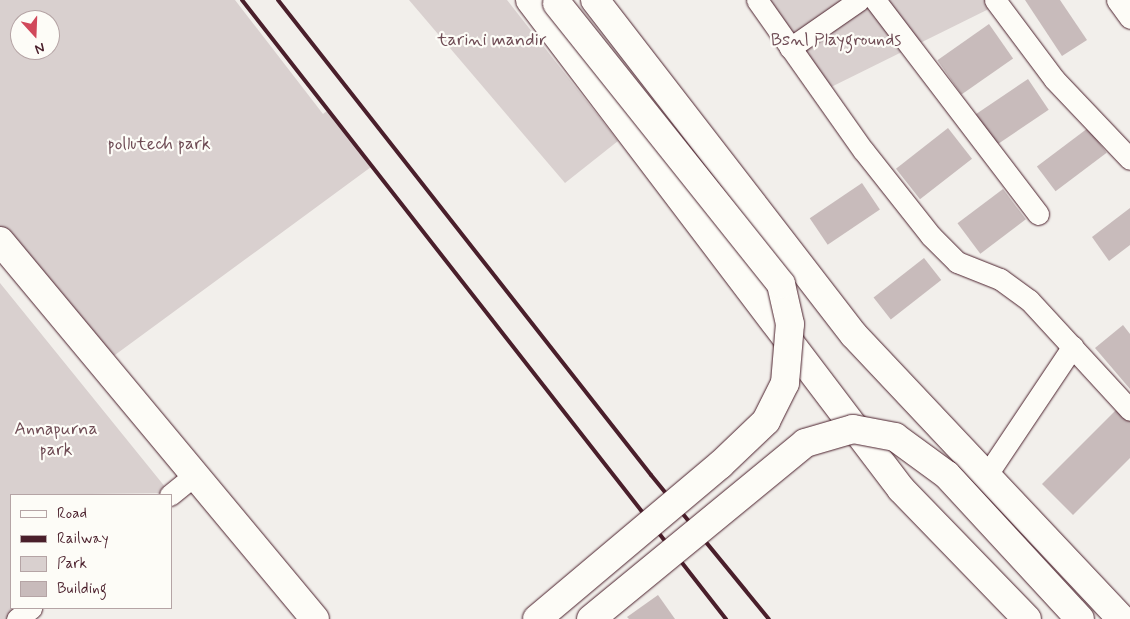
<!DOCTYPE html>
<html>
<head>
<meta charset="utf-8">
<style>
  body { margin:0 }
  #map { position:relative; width:1130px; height:619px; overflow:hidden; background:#f2efeb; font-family:Mynerve,sans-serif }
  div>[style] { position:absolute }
  .green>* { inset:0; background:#d9d0cf }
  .building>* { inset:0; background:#c8bbbb; transform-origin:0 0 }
  .roads { filter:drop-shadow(0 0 1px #4a1f2b) drop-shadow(0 0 1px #4a1f2b) }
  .street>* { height:21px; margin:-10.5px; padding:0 10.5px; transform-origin:10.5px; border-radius:10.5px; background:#fdfcf7 }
  .secondary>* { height:28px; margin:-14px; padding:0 14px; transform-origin:14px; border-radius:14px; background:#fdfcf7 }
  .rail>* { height:4px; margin:-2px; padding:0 2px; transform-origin:2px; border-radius:2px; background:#4a1f2b }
  .bridges { filter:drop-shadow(0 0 1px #4a1f2b) drop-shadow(0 0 1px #4a1f2b) }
  .secondary-bridge>* { height:28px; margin:-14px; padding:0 14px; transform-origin:14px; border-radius:14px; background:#fdfcf7 }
  span { translate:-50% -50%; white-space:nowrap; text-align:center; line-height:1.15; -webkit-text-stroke:4.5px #fdfcf7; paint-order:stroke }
  .park-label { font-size:18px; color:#6e4b54 }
  .legend { position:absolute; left:10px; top:494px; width:162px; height:115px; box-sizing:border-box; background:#fdfcf7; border:1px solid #b5a4a5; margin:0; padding:6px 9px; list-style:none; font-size:15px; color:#4a1f2b }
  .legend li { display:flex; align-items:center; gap:10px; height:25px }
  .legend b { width:25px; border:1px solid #b5a4a5 }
  .north { position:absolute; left:10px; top:10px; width:50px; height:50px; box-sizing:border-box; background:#fdfcf7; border:1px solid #b5a4a5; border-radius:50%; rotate:160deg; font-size:14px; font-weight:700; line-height:20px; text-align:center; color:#4a1f2b }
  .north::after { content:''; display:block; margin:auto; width:18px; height:22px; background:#d1495b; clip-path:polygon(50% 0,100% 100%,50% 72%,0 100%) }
</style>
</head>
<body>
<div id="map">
  <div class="green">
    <i style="clip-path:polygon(evenodd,0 0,235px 0,323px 114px,328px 110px,371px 167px,104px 363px,0 240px,0 0,20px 20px,50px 20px,50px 50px,20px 50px,20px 20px)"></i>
    <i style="clip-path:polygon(409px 0,507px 0,618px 141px,565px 183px)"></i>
    <i style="clip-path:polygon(755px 0,1007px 0,821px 92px)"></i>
    <i style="clip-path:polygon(0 283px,170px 493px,11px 495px,11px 608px,31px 608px,17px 619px,0 619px)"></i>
  </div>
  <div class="building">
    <i style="clip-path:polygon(1025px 0,1060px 0,1087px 40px,1062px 56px)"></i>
    <i style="left:989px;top:24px;width:42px;height:63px;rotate:55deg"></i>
    <i style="left:1028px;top:79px;width:37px;height:63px;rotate:56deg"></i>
    <i style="left:948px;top:128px;width:39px;height:66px;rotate:52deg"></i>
    <i style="left:1088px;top:128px;width:31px;height:64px;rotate:53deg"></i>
    <i style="left:862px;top:183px;width:32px;height:63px;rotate:56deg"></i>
    <i style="left:1003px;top:189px;width:38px;height:57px;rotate:53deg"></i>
    <i style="clip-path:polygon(1130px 208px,1130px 245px,1109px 261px,1092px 237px)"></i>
    <i style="left:924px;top:258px;width:28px;height:64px;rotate:52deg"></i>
    <i style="clip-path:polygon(1123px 325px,1130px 334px,1130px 389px,1095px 348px)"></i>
    <i style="clip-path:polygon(1118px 408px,1130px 420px,1130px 458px,1073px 515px,1042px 484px)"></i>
    <i style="clip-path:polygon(658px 595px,675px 619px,629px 619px,627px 617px)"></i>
  </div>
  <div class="roads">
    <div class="street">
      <i style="left:757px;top:0;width:184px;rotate:54.8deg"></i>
      <i style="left:863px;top:150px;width:110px;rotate:51.7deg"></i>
      <i style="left:931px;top:236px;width:37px;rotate:45deg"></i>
      <i style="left:957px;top:262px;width:46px;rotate:21.6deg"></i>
      <i style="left:1000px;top:279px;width:36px;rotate:36deg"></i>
      <i style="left:1029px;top:300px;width:149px;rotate:47.4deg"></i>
      <i style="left:875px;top:0;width:269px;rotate:52.7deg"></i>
      <i style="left:995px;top:0;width:99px;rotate:53.2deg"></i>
      <i style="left:1054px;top:79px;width:110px;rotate:46.5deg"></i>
      <i style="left:1117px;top:0;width:22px;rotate:54deg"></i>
      <i style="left:790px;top:48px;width:84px;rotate:-34.8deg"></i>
      <i style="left:986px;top:476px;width:156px;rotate:-56.2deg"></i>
      <i style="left:170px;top:495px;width:33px;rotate:-39deg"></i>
      <i style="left:17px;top:619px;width:18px;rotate:-38deg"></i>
    </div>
    <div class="secondary">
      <i style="left:530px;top:0;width:614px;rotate:52.81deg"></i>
      <i style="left:901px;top:489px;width:181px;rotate:45.9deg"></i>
      <i style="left:595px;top:0;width:423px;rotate:52.3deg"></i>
      <i style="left:854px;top:335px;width:390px;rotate:46.7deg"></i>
      <i style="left:0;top:241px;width:492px;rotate:50.2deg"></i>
    </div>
  </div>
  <div class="rail">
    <i style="left:242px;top:0;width:786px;rotate:51.98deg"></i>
    <i style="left:278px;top:0;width:604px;rotate:51.86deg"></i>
    <i style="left:651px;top:475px;width:186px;rotate:50.7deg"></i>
  </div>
  <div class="bridges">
    <div class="secondary-bridge">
      <i style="left:537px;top:619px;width:239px;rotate:-40.1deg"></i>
      <i style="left:720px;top:465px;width:64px;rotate:-43.7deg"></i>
      <i style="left:766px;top:421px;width:42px;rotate:-63.4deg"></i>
      <i style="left:785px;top:383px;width:59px;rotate:-85.2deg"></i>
      <i style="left:790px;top:324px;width:41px;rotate:-102.7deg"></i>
      <i style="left:781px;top:284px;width:359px;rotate:-128.6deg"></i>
      <i style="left:591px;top:619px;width:277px;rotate:-39.4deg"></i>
      <i style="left:805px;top:443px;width:50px;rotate:-16.3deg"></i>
      <i style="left:853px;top:429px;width:43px;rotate:10.8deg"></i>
      <i style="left:895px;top:437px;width:64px;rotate:36.2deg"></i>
      <i style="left:947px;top:475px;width:196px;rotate:47.3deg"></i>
    </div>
  </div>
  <div class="park-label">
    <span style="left:492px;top:40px">tarini mandir</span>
    <span style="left:836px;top:40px">Bsnl Playgrounds</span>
    <span style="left:159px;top:144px">pollutech park</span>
    <span style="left:56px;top:440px">Annapurna<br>park</span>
  </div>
  <ul class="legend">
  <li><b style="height:6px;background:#fdfcf7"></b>Road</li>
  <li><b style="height:6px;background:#4a1f2b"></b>Railway</li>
  <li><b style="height:14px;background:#d9d0cf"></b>Park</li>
  <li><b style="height:14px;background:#c8bbbb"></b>Building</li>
  </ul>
  <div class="north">N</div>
</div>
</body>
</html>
